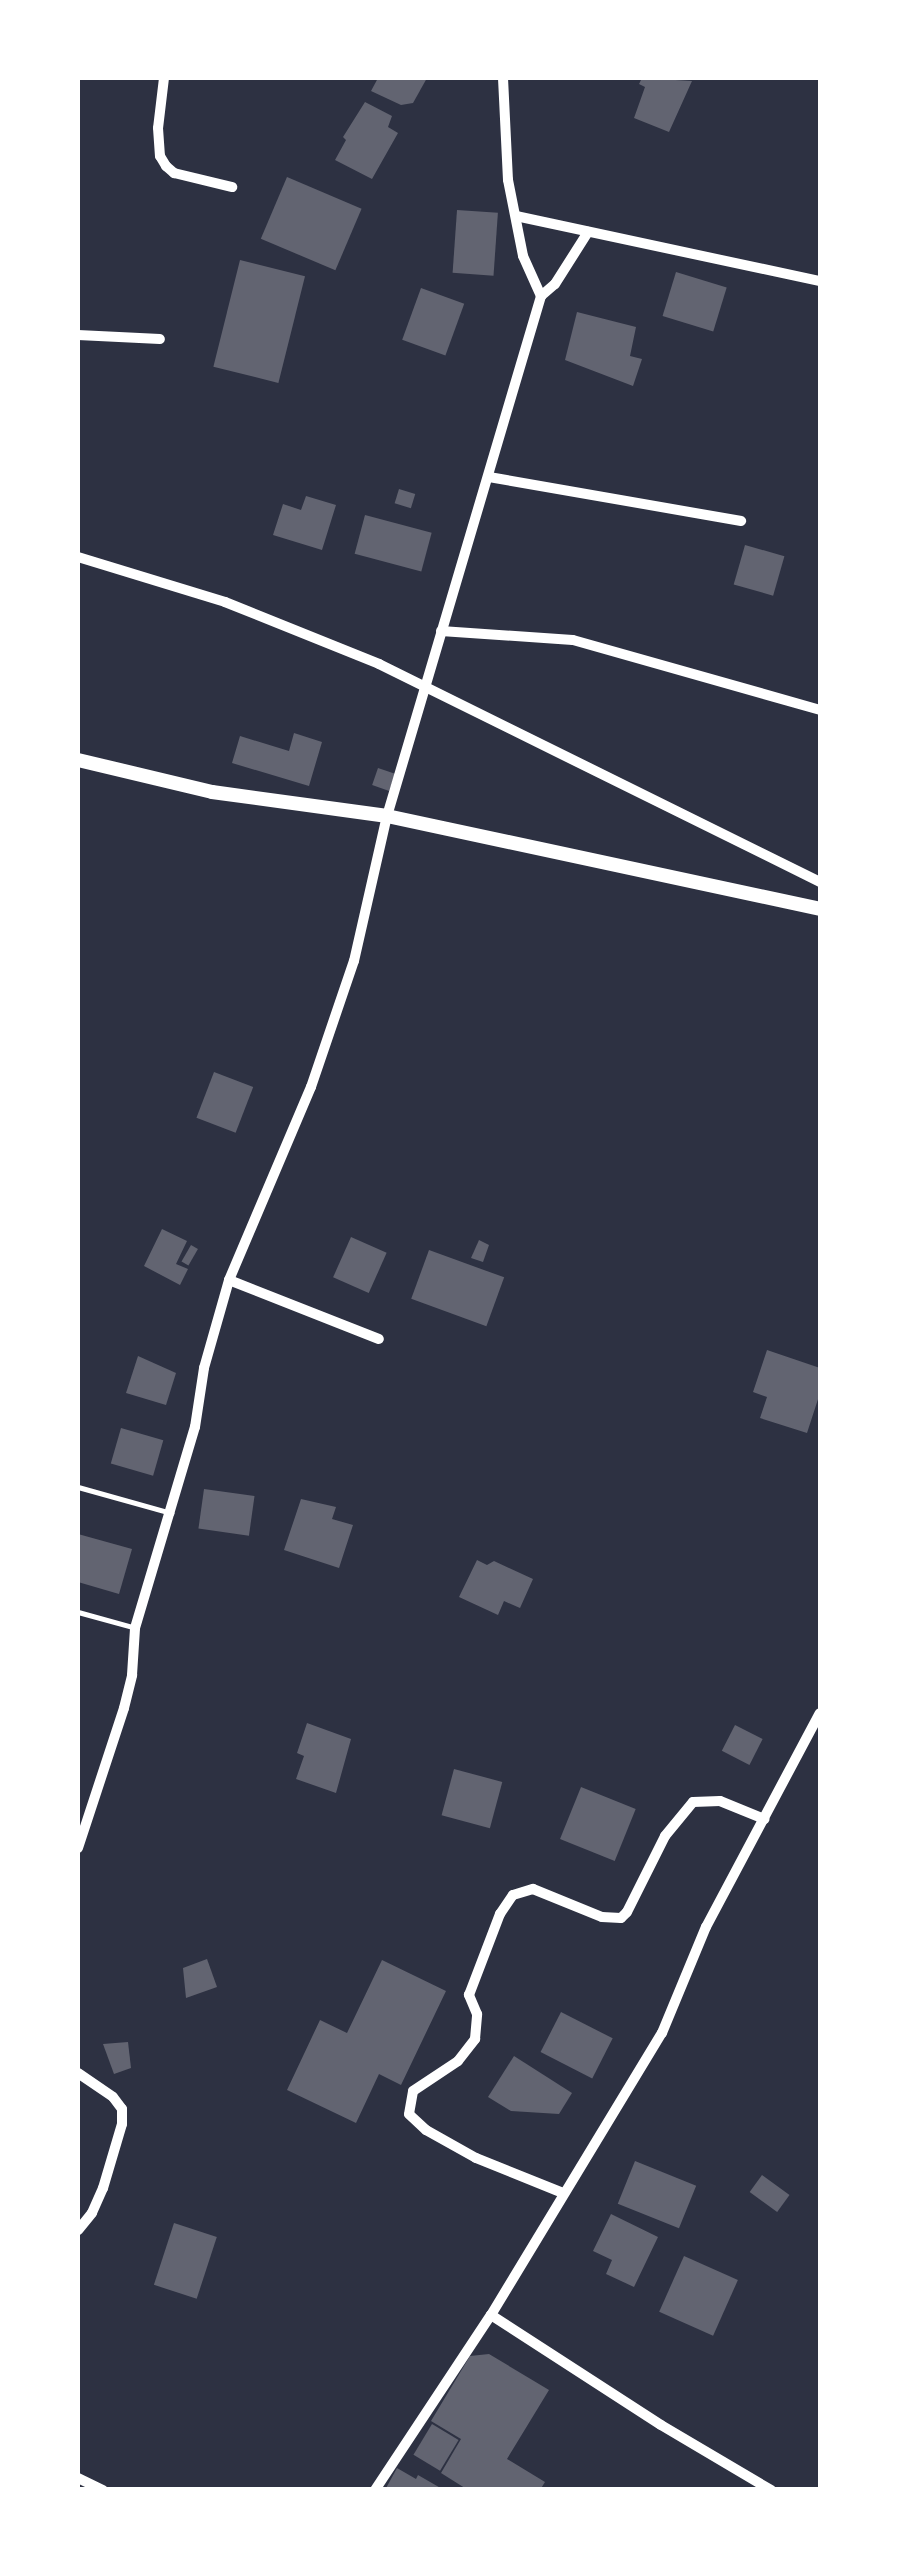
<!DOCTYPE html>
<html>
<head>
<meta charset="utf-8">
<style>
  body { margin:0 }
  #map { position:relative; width:898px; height:2567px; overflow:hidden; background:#2d3142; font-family:"Roboto Condensed",sans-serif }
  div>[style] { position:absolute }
  .building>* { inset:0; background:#626471; transform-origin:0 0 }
  .service>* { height:5px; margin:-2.5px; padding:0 2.5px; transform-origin:2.5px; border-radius:2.5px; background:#fff }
  .minor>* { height:10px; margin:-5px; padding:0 5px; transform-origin:5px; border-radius:5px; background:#fff }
  .tertiary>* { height:14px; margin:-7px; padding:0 7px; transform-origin:7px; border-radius:7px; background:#fff }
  span { translate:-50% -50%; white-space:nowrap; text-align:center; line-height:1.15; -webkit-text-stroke:10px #fff; paint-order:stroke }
  .frame { position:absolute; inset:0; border:80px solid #fff; pointer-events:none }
</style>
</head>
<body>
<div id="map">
  <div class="building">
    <i style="clip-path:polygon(378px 78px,427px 78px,413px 103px,401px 105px,371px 91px)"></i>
    <i style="clip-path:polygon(642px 78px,692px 81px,669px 132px,634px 118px,645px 87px,639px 84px)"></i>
    <i style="clip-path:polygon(365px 102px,392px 116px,388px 127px,398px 133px,372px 179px,335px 160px,346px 140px,343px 137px)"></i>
    <i style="left:287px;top:177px;width:81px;height:67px;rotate:23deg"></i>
    <i style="left:457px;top:210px;width:41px;height:63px;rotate:4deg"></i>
    <i style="left:240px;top:260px;width:67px;height:110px;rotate:14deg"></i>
    <i style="left:676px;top:272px;width:53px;height:46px;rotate:17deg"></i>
    <i style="left:421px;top:288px;width:46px;height:55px;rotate:20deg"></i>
    <i style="clip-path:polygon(577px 312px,636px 327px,630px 356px,642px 359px,633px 386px,565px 360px)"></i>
    <i style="left:399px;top:489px;width:17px;height:15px;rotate:17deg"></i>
    <i style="clip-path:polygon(306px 496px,336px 505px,322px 550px,273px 535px,283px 504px,301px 510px)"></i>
    <i style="left:365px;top:515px;width:69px;height:40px;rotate:15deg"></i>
    <i style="left:745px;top:545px;width:41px;height:41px;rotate:16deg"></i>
    <i style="clip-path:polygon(294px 733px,322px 742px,309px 786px,232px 763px,240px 736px,289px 751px)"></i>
    <i style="left:378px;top:768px;width:18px;height:18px;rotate:19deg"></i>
    <i style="left:214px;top:1072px;width:42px;height:49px;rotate:21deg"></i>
    <i style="clip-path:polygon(162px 1229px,187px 1241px,176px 1264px,188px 1269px,180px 1285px,144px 1266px)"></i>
    <i style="left:351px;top:1237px;width:39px;height:44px;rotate:24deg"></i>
    <i style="clip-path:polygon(479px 1240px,489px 1245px,483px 1262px,471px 1258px)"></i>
    <i style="left:191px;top:1245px;width:8px;height:19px;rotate:30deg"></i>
    <i style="left:429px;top:1250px;width:80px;height:52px;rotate:20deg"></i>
    <i style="clip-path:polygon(767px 1350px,820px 1368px,820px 1393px,807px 1433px,760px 1418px,767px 1397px,753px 1392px)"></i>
    <i style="clip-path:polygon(138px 1356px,176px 1373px,166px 1405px,126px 1393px)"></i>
    <i style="left:121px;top:1428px;width:44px;height:37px;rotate:16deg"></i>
    <i style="left:204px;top:1489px;width:51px;height:40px;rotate:8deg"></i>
    <i style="clip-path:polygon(301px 1499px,336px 1507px,332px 1519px,353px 1525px,339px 1568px,284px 1550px)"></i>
    <i style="clip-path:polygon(78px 1534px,132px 1549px,119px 1594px,78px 1582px)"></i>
    <i style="clip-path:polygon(477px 1560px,487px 1565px,494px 1561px,533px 1579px,520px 1608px,504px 1601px,498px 1615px,459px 1597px)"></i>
    <i style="clip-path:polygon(307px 1723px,351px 1739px,336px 1793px,296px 1779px,304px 1756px,297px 1753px)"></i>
    <i style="left:735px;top:1725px;width:31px;height:29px;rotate:27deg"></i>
    <i style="left:454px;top:1769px;width:50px;height:48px;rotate:15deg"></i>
    <i style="left:581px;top:1787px;width:59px;height:56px;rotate:22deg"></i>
    <i style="clip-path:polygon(207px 1959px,217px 1987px,186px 1998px,183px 1968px)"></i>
    <i style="clip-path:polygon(382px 1960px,446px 1991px,401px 2085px,379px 2074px,356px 2123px,287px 2090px,320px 2020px,347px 2033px)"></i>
    <i style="left:561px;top:2012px;width:58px;height:45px;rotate:27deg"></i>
    <i style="clip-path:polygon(128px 2042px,131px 2068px,114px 2074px,103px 2044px)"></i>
    <i style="clip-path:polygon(514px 2056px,572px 2093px,559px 2114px,511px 2111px,488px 2097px)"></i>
    <i style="left:635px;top:2161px;width:66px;height:46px;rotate:22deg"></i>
    <i style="left:762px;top:2175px;width:34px;height:21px;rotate:36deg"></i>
    <i style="clip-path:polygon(611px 2214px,658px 2237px,634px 2287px,606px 2274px,612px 2260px,593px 2251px)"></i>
    <i style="left:174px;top:2223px;width:45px;height:65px;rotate:18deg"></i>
    <i style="left:684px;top:2256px;width:59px;height:61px;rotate:24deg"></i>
    <i style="clip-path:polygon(489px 2354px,549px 2390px,507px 2459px,545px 2482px,540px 2490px,468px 2490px,441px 2473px,461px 2439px,431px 2421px,470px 2356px)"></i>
    <i style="left:432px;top:2424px;width:31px;height:36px;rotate:31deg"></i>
    <i style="clip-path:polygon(397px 2468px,416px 2479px,418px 2475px,444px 2490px,385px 2490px)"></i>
  </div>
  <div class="service">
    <i style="left:78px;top:1487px;width:97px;rotate:15.6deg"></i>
    <i style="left:78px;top:1612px;width:56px;rotate:15.5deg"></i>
  </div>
  <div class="minor">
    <i style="left:164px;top:78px;width:50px;rotate:96.8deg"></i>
    <i style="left:158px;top:128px;width:28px;rotate:86deg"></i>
    <i style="left:160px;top:156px;width:12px;rotate:59deg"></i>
    <i style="left:166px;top:166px;width:11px;rotate:41deg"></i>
    <i style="left:174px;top:173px;width:60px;rotate:13.6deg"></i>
    <i style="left:503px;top:78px;width:102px;rotate:87.2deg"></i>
    <i style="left:508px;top:180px;width:77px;rotate:78.8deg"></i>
    <i style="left:523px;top:256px;width:44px;rotate:65.8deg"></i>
    <i style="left:516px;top:216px;width:311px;rotate:12.1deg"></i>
    <i style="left:78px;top:335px;width:82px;rotate:2.8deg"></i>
    <i style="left:489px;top:477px;width:256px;rotate:9.9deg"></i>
    <i style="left:78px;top:557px;width:154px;rotate:17deg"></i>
    <i style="left:225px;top:602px;width:166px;rotate:21.9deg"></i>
    <i style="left:379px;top:664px;width:492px;rotate:26.3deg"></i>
    <i style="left:441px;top:631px;width:132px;rotate:3.9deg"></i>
    <i style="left:573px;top:640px;width:257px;rotate:15.8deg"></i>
    <i style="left:229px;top:1280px;width:161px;rotate:21.5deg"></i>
    <i style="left:78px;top:1848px;width:147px;rotate:-71.8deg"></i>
    <i style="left:124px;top:1708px;width:34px;rotate:-76deg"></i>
    <i style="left:132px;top:1675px;width:47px;rotate:-86.3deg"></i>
    <i style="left:135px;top:1628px;width:210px;rotate:-73.4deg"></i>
    <i style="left:195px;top:1427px;width:60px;rotate:-81.3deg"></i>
    <i style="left:204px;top:1368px;width:91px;rotate:-74.1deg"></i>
    <i style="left:229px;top:1280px;width:210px;rotate:-67deg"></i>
    <i style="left:311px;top:1087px;width:133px;rotate:-71.2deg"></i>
    <i style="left:354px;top:961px;width:149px;rotate:-77.2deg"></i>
    <i style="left:387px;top:816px;width:542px;rotate:-73.5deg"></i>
    <i style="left:541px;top:296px;width:18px;rotate:-41deg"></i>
    <i style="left:555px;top:284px;width:62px;rotate:-57.6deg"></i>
    <i style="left:78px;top:2073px;width:42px;rotate:34.4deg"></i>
    <i style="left:113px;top:2097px;width:15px;rotate:53deg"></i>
    <i style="left:122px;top:2109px;width:15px;rotate:90deg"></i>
    <i style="left:122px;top:2124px;width:67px;rotate:106.5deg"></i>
    <i style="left:103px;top:2188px;width:27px;rotate:114deg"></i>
    <i style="left:92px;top:2213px;width:22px;rotate:129deg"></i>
    <i style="left:563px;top:2193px;width:94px;rotate:-158.1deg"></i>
    <i style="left:476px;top:2158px;width:57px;rotate:-150.8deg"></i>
    <i style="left:426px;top:2130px;width:23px;rotate:-137deg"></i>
    <i style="left:409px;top:2114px;width:23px;rotate:-80deg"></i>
    <i style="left:413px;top:2091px;width:54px;rotate:-33.7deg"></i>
    <i style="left:458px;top:2061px;width:28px;rotate:-52deg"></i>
    <i style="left:475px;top:2039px;width:25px;rotate:-85deg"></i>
    <i style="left:477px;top:2014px;width:21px;rotate:-113deg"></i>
    <i style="left:469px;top:1995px;width:87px;rotate:-69.1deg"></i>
    <i style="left:500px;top:1914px;width:23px;rotate:-56deg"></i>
    <i style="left:513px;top:1895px;width:21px;rotate:-17deg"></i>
    <i style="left:533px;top:1889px;width:74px;rotate:22.1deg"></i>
    <i style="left:602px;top:1917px;width:19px;rotate:3deg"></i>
    <i style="left:621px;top:1918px;width:8px;rotate:-45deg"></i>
    <i style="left:627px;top:1912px;width:85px;rotate:-63.4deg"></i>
    <i style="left:665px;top:1836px;width:44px;rotate:-50.5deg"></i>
    <i style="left:693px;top:1802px;width:27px;rotate:-2deg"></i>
    <i style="left:720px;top:1801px;width:48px;rotate:22.2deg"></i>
    <i style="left:491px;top:2315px;width:202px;rotate:32.9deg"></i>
    <i style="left:661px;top:2425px;width:128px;rotate:30.6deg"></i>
    <i style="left:78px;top:2478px;width:28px;rotate:26deg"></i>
    <i style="left:375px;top:2490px;width:210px;rotate:-56.5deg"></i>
    <i style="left:491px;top:2315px;width:330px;rotate:-58.8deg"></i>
    <i style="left:662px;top:2033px;width:115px;rotate:-67.5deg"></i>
    <i style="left:706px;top:1927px;width:242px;rotate:-62deg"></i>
  </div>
  <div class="tertiary">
    <i style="left:78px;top:760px;width:138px;rotate:13.4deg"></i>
    <i style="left:212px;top:792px;width:177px;rotate:7.8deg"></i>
    <i style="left:387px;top:816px;width:443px;rotate:12.1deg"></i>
  </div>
  <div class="frame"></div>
</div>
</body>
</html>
